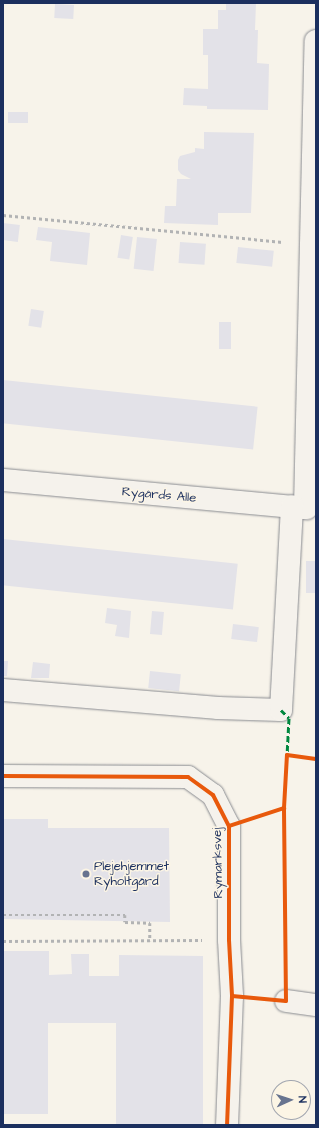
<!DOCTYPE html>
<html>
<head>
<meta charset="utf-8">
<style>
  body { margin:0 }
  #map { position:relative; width:319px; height:1128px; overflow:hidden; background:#f7f3ea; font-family:"Architects Daughter",sans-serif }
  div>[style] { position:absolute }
  .building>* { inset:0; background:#e3e2e8; transform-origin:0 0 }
  .path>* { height:2.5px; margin-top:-1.25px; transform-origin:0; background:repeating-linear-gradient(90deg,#b2b3b4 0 3px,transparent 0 6px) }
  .roads { filter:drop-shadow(0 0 1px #8a8c91) drop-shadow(0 0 1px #8a8c91) }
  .minor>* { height:22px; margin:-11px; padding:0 11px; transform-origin:11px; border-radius:11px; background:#f5f2ec }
  .quiet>* { height:3px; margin-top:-1.5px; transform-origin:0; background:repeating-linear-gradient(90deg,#00873e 0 6px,transparent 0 9px) }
  .cycleway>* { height:4px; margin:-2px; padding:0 2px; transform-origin:2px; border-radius:2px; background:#e8590c }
  .dots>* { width:11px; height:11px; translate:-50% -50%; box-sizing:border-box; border:2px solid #fcf5e5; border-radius:50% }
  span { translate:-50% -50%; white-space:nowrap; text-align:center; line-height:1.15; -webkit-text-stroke:3px #fcf5e5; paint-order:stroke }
  .street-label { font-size:13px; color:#1b2f5e }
  .poi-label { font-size:13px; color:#1b2f5e }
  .left { translate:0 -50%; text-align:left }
  .frame { position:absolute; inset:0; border:4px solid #1b2f5e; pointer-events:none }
  .north { position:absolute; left:271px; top:1080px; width:40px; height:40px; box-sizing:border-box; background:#fcf5e5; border:1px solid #a2a6af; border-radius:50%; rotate:87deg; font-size:11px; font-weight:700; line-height:16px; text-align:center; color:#1b2f5e }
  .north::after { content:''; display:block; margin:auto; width:14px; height:18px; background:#68748f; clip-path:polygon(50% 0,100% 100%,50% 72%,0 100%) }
</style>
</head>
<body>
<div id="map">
  <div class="building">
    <i style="clip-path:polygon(226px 3px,256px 3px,255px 30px,258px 30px,257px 63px,269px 64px,268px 110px,207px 109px,207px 106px,183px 105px,184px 88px,208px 89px,208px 55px,203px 55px,203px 29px,218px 29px,218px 10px,226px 10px)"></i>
    <i style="left:55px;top:4px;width:19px;height:14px;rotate:3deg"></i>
    <i style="left:8px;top:112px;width:20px;height:11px"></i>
    <i style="clip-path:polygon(204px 132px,254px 133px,251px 213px,218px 213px,218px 225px,164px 223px,165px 206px,176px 206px,177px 179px,191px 179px,181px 174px,178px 170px,178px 160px,180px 156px,195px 152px,195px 148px,204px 149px)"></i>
    <i style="left:3px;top:223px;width:17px;height:17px;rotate:7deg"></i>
    <i style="clip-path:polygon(38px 227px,90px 233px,87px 265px,50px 261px,52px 242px,36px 240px)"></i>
    <i style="left:121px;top:235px;width:12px;height:23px;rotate:9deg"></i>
    <i style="left:137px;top:237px;width:20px;height:32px;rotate:6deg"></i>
    <i style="left:180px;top:242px;width:26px;height:21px;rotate:4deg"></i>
    <i style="left:238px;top:247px;width:36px;height:16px;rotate:6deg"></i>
    <i style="left:31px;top:309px;width:13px;height:17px;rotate:9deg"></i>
    <i style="left:219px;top:322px;width:12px;height:27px"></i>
    <i style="left:3px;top:380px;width:256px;height:43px;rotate:6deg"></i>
    <i style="left:3px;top:539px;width:236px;height:46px;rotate:6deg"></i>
    <i style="left:306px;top:561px;width:10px;height:32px"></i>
    <i style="clip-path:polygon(107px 608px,131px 611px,129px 638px,115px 636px,117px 625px,105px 623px)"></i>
    <i style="left:152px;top:611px;width:12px;height:23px;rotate:5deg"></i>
    <i style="left:233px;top:624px;width:26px;height:15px;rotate:7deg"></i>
    <i style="clip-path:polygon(3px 661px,8px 661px,7px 676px,3px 676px)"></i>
    <i style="clip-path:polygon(33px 662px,50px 664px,49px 678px,31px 678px)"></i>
    <i style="left:150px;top:671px;width:31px;height:17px;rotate:6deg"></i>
    <i style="clip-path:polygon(3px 819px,48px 819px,48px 828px,169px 828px,170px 922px,3px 919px)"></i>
    <i style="clip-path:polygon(3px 951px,49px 951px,49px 975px,72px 974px,71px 954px,89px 954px,89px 976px,119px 976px,119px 955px,203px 956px,203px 1125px,116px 1125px,116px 1023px,48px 1023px,48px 1114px,3px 1114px)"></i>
  </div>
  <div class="path">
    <i style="left:3px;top:215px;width:281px;rotate:5.5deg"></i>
    <i style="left:3px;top:915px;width:122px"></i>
    <i style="left:125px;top:915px;width:7px;rotate:90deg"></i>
    <i style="left:125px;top:922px;width:25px;rotate:2deg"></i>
    <i style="left:150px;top:923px;width:18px;rotate:90deg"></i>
    <i style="left:3px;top:941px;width:199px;rotate:-0.3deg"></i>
  </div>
  <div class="roads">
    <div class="minor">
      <i style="left:3px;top:480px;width:305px;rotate:5.3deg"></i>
      <i style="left:305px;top:508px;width:467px;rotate:-88.7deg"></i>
      <i style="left:3px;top:690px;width:216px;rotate:4.8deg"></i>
      <i style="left:218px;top:708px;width:63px;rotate:1.8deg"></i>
      <i style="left:281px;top:710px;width:204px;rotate:-86.9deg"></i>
      <i style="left:3px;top:776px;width:185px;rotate:0.3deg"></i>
      <i style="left:188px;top:777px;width:31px;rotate:36deg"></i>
      <i style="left:213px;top:795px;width:35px;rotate:63deg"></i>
      <i style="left:229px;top:826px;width:114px;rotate:90deg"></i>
      <i style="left:229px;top:940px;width:56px;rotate:86.9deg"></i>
      <i style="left:232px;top:996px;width:129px;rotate:92.2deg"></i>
      <i style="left:286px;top:1001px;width:30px;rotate:8deg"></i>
    </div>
  </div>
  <div class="quiet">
    <i style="left:281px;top:710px;width:11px;rotate:45deg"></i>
    <i style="left:289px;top:718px;width:37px;rotate:93deg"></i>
  </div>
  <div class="cycleway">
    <i style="left:3px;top:776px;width:185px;rotate:0.3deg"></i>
    <i style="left:188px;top:777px;width:31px;rotate:36deg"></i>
    <i style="left:213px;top:795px;width:35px;rotate:63deg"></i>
    <i style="left:229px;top:826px;width:114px;rotate:90deg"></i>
    <i style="left:229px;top:940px;width:56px;rotate:86.9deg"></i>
    <i style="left:232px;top:996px;width:129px;rotate:92.2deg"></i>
    <i style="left:229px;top:826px;width:58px;rotate:-18.1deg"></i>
    <i style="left:232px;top:996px;width:54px;rotate:5.3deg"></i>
    <i style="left:286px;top:1001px;width:193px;rotate:-90.6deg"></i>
    <i style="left:284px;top:808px;width:53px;rotate:-86.8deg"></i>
    <i style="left:287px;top:755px;width:29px;rotate:8deg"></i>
  </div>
  <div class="dots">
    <i style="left:86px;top:874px;background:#68748f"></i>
  </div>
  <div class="street-label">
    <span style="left:159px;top:495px;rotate:5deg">Rygårds Alle</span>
    <span style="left:218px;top:863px;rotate:-91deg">Rymarksvej</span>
  </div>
  <div class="poi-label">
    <span class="left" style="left:94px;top:874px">Plejehjemmet<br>Ryholtgård</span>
  </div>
  <div class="frame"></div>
  <div class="north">N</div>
</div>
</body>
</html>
